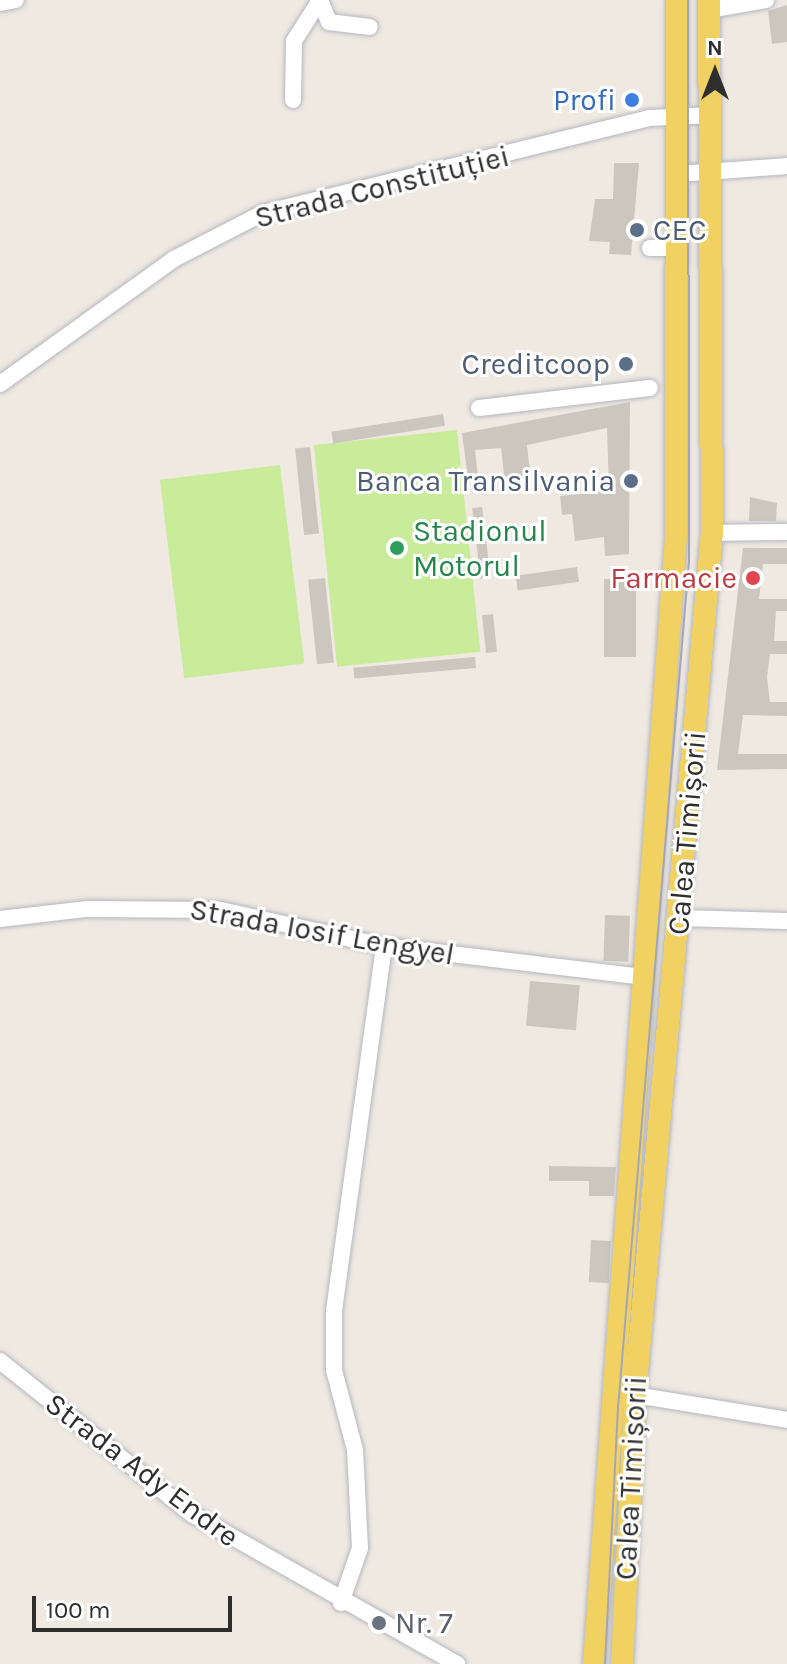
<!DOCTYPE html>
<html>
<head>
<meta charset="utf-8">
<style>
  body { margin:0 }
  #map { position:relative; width:787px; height:1664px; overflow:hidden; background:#efe9e1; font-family:Karla,sans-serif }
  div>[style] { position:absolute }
  .pitch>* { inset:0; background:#c9ec9a; transform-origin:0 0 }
  .building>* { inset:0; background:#cbc7bf; transform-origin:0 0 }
  .roads { filter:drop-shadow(0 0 2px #b4b7c1) drop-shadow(0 0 2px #b4b7c1) }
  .minor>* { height:16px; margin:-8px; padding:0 8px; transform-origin:8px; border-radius:8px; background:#fff }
  .major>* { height:22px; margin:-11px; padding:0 11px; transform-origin:11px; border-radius:11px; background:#f2d163 }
  .tram>* { height:2px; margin:-1px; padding:0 1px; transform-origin:1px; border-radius:1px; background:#a3a6b8 }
  .dots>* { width:22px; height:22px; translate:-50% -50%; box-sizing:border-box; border:4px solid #fff; border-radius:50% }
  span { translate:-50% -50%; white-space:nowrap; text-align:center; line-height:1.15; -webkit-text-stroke:6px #fff; paint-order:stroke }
  .shop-label { font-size:30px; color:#366cbe }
  .right { translate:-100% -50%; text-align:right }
  .street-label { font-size:30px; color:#2e2e2e }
  .service-label { font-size:30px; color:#4e5e75 }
  .left { translate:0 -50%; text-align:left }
  .leisure-label { font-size:30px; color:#27864d }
  .health-label { font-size:30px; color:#be3a42 }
  .worship-label { font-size:30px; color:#5b616d }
  .north { position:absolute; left:675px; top:32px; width:80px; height:80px; -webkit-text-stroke:6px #fff; paint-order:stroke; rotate:0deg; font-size:22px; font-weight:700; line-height:32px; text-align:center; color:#2e2e2e }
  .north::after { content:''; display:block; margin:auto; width:28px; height:36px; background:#2e2e2e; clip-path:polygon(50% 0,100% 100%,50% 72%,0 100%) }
  .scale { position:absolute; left:32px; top:1596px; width:200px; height:36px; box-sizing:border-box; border:4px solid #2e2e2e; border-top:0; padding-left:10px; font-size:24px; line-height:28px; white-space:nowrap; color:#2e2e2e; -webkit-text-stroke:6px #fff; paint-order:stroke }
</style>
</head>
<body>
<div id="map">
  <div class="pitch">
    <i style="left:457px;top:430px;width:223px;height:144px;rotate:84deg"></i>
    <i style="left:280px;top:465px;width:200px;height:121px;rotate:83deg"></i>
  </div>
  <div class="building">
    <i style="clip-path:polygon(787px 5px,787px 42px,772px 44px,768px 11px)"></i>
    <i style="clip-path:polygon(614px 163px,639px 163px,631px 255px,609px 254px,610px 242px,589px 241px,595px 199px,613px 199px)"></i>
    <i style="clip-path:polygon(630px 402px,629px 554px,605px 556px,604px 537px,575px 541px,572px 514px,562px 515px,560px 496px,609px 491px,607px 428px,527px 445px,531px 481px,505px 484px,501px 448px,475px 450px,478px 477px,468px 478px,462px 433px)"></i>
    <i style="left:443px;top:414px;width:12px;height:113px;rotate:81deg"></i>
    <i style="left:310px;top:447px;width:87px;height:15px;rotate:84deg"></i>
    <i style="clip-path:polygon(750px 497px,777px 503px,776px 521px,749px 521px)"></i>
    <i style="left:482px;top:507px;width:71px;height:10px;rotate:83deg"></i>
    <i style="clip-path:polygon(743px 548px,787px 548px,787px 564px,763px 564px,759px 599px,787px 599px,787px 611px,776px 611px,774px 641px,787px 641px,787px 654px,770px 654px,767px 677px,770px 702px,787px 702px,787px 716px,743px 715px,738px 754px,787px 754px,787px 769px,717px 770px)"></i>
    <i style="left:577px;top:567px;width:15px;height:62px;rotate:82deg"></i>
    <i style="left:325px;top:578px;width:85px;height:17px;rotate:84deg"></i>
    <i style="left:604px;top:579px;width:32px;height:78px"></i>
    <i style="left:493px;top:614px;width:38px;height:11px;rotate:84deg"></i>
    <i style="left:475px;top:657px;width:11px;height:122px;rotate:85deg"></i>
    <i style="left:605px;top:915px;width:25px;height:46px;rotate:2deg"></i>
    <i style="left:530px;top:981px;width:50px;height:45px;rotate:5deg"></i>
    <i style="clip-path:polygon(549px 1166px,616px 1167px,614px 1196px,589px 1196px,589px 1181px,549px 1181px)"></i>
    <i style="left:591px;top:1240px;width:20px;height:42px;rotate:3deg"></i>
  </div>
  <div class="roads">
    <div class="minor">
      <i style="left:320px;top:0;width:24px;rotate:68deg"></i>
      <i style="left:329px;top:22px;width:41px;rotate:7deg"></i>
      <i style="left:0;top:3px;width:16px;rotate:-11deg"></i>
      <i style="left:710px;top:10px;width:57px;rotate:-10.1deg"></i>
      <i style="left:293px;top:100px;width:59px;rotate:-89deg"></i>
      <i style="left:294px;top:41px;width:45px;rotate:-57.7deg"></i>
      <i style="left:679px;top:174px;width:108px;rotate:-4.2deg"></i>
      <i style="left:650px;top:248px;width:30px"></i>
      <i style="left:0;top:384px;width:214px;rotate:-35.7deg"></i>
      <i style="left:174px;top:259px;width:100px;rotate:-27.3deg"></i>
      <i style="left:263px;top:213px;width:398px;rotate:-13.8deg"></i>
      <i style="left:649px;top:118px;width:64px;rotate:-2.7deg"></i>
      <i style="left:479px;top:408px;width:172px;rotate:-6.7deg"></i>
      <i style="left:712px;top:533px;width:75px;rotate:-0.8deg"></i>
      <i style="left:680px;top:918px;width:107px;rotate:1.6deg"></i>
      <i style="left:0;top:919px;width:88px;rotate:-6.6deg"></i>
      <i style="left:87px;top:909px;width:134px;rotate:0.4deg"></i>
      <i style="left:221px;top:910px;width:167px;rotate:12.5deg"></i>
      <i style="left:384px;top:946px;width:263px;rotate:6.8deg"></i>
      <i style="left:0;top:1361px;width:246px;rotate:38.6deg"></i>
      <i style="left:192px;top:1514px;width:305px;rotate:29.5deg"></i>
      <i style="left:635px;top:1395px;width:154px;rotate:9.3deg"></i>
      <i style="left:341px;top:1603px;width:58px;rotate:-70.9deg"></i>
      <i style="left:360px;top:1548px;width:98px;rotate:-92.9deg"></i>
      <i style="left:355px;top:1450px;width:83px;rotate:-104.7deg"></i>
      <i style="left:334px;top:1370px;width:59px;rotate:-90deg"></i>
      <i style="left:334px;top:1311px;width:368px;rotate:-82.2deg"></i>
    </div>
    <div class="major">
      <i style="left:594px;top:1664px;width:1130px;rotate:-85.84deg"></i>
      <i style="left:676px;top:537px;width:537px;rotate:-89.89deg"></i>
      <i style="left:622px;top:1664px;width:269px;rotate:-87.2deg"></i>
      <i style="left:635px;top:1395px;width:865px;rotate:-84.9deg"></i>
      <i style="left:712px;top:533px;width:533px;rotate:-90.32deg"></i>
    </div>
  </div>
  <div class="tram">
    <i style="left:605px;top:1664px;width:256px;rotate:-87.1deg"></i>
    <i style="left:618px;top:1408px;width:851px;rotate:-85.21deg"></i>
    <i style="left:689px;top:560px;width:560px;rotate:-90.1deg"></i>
  </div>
  <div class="dots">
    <i style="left:632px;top:100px;background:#3f7fe0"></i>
    <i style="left:637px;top:230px;background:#5c6f8a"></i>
    <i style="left:626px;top:364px;background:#5c6f8a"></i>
    <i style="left:631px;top:481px;background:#5c6f8a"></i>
    <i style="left:397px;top:548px;background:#2e9e5b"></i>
    <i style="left:753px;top:578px;background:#e0444e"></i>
    <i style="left:379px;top:1623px;background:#6b7280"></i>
  </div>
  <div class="shop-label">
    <span class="right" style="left:616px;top:100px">Profi</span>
  </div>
  <div class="street-label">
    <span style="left:382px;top:187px;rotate:-14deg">Strada Constituției</span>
    <span style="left:687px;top:833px;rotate:-85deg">Calea Timișorii</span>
    <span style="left:322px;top:932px;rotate:10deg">Strada Iosif Lengyel</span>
    <span style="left:142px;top:1470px;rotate:37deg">Strada Ady Endre</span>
    <span style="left:631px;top:1478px;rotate:-87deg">Calea Timișorii</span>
  </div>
  <div class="service-label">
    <span class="left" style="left:653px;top:230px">CEC</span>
    <span class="right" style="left:610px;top:364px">Creditcoop</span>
    <span class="right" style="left:615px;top:481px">Banca Transilvania</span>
  </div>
  <div class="leisure-label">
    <span class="left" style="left:413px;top:548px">Stadionul<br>Motorul</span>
  </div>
  <div class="health-label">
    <span class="right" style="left:737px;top:578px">Farmacie</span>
  </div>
  <div class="worship-label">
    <span class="left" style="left:395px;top:1623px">Nr. 7</span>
  </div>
  <div class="north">N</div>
  <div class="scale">100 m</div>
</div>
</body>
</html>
